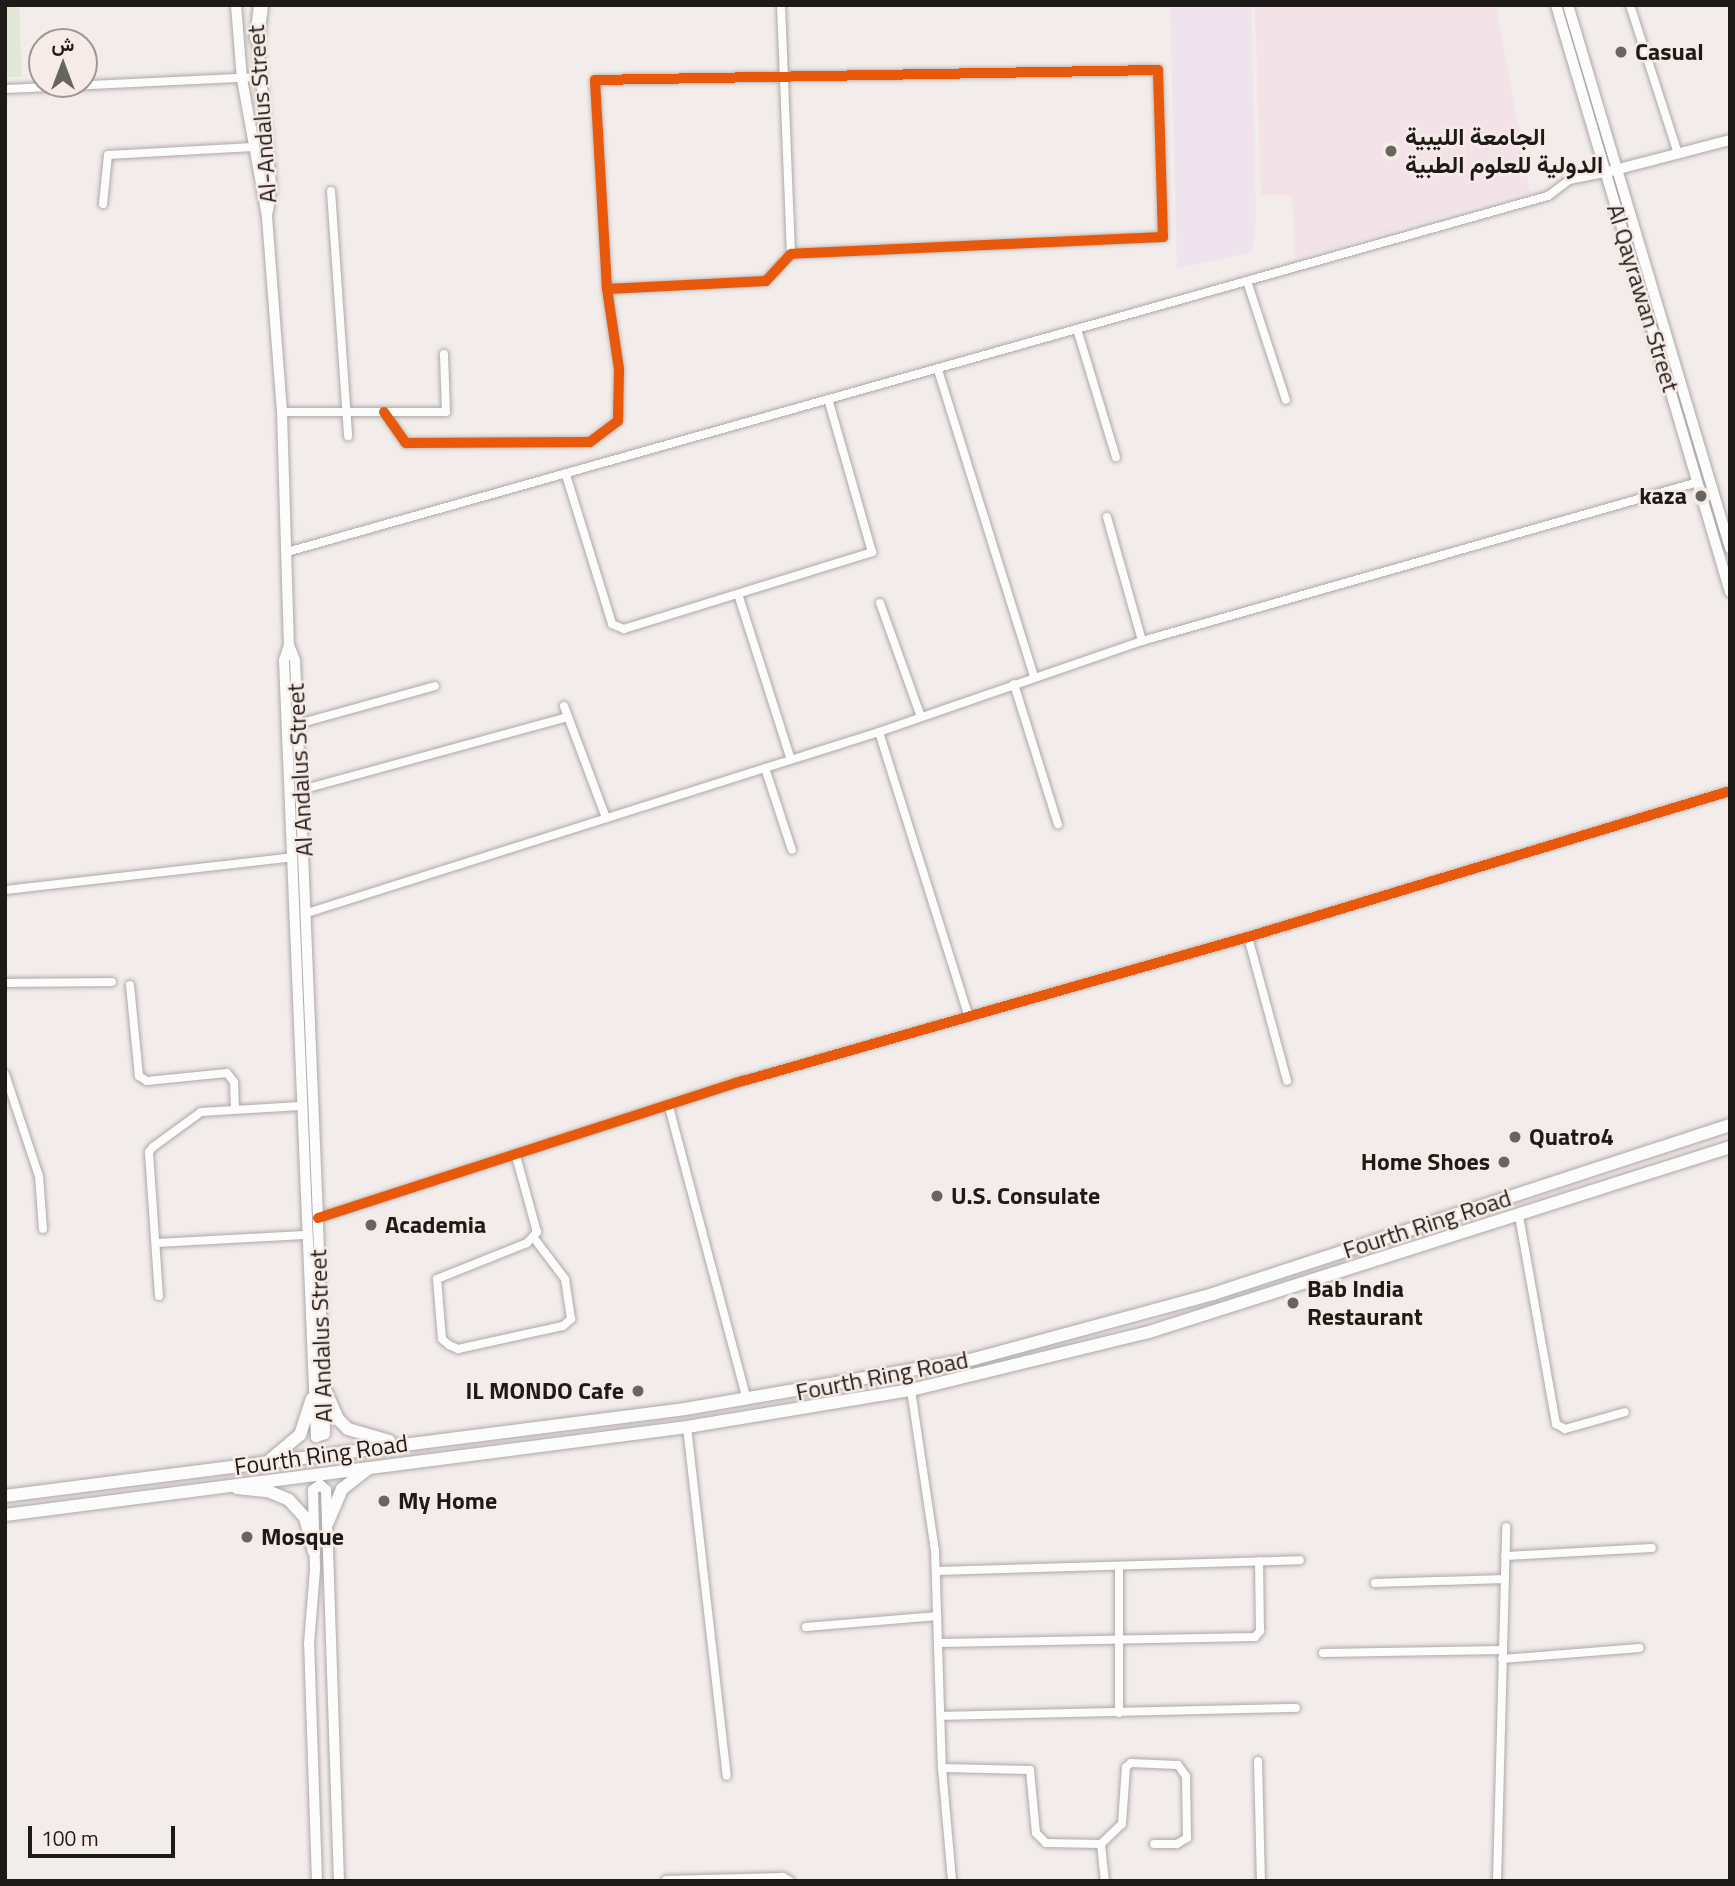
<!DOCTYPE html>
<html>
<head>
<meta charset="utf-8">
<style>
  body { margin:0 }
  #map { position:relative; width:1735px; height:1886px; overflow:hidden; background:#f2ecea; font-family:"Titillium Web",Vazirmatn,sans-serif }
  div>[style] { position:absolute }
  .industrial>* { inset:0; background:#efe4ee }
  .education>* { inset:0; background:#f3e3e9 }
  .green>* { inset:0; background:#e2e7d7 }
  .roads { filter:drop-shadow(0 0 2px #ada8a7) drop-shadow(0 0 2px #ada8a7) }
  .minor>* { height:8px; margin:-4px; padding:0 4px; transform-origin:4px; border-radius:4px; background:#fdfcfc }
  .secondary>* { height:10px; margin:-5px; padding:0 5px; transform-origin:5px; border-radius:5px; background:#fdfcfc }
  .primary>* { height:12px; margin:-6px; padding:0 6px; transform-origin:6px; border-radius:6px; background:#fdfcfc }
  .trunk>* { height:14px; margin:-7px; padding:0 7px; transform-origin:7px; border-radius:7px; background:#fdfcfc }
  .cycleway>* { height:10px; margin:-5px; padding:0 5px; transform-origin:5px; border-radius:5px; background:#e8590c }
  .dots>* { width:19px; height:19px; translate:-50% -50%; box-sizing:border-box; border:4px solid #f6ebe6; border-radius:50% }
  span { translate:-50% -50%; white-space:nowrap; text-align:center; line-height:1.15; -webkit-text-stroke:5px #f6ebe6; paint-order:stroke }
  .poi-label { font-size:24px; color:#1e1a18; font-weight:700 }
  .left { translate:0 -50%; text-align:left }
  .right { translate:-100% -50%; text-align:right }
  .street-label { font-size:24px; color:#1e1a18 }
  .frame { position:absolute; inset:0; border:7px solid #1e1a18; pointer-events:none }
  .north { position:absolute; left:28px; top:28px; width:70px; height:70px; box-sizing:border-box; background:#f6ebe6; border:2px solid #a09794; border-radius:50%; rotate:0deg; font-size:19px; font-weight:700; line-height:28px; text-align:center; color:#1e1a18 }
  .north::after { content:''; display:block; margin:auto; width:24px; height:32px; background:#686462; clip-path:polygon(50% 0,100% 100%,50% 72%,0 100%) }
  .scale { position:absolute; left:28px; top:1826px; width:147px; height:32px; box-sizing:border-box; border:4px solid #1e1a18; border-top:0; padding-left:9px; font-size:21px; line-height:24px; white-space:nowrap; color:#1e1a18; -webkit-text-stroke:5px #f6ebe6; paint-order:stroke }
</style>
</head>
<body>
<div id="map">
  <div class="industrial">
    <i style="clip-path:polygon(1170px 5px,1251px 5px,1256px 217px,1252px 252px,1177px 269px)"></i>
  </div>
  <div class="education">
    <i style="clip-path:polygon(1255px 5px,1496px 5px,1530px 191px,1295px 259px,1292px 195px,1261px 195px)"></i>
  </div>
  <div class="green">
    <i style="clip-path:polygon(5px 5px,19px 5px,22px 77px,5px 77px)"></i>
  </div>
  <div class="roads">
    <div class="minor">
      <i style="left:781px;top:5px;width:249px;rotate:87.7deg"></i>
      <i style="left:1630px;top:5px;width:157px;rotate:72.1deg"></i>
      <i style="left:5px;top:89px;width:255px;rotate:-2.7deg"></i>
      <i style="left:331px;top:191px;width:246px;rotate:86deg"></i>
      <i style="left:103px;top:204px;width:49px;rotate:-84.2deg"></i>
      <i style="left:108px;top:155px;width:145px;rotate:-3.2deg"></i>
      <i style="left:1247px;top:281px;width:125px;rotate:71.9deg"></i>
      <i style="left:1077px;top:329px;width:134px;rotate:73.1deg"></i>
      <i style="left:938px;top:370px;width:322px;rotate:72.6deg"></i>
      <i style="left:282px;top:412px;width:164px"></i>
      <i style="left:446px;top:412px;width:58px;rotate:-92deg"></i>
      <i style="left:384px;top:412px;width:38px;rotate:55deg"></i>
      <i style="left:406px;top:443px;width:184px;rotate:-0.3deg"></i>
      <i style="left:590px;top:442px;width:35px;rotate:-37deg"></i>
      <i style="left:618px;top:421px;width:52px;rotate:-88.9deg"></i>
      <i style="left:619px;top:369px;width:81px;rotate:-98.5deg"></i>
      <i style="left:607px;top:289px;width:209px;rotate:-93.3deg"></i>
      <i style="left:595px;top:80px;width:563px;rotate:-1.02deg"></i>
      <i style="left:1158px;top:70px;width:167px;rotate:88.3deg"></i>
      <i style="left:1163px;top:237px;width:372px;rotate:177.4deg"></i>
      <i style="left:791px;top:254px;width:37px;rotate:133deg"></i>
      <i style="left:766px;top:281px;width:159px;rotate:177.1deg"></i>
      <i style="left:566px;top:475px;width:156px;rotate:72.8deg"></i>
      <i style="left:612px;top:624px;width:13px;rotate:23deg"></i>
      <i style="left:624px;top:629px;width:260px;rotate:-17.2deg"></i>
      <i style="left:872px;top:552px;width:159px;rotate:-106deg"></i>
      <i style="left:1107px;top:517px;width:129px;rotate:74.2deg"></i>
      <i style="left:287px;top:552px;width:1310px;rotate:-15.77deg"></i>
      <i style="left:1548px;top:196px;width:26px;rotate:-37deg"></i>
      <i style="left:1569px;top:180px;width:37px;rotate:-11deg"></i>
      <i style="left:738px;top:594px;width:174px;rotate:72.3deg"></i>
      <i style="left:880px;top:603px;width:121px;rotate:70.2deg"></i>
      <i style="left:1014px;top:684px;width:147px;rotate:72.6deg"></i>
      <i style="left:564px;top:706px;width:120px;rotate:69.4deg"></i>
      <i style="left:298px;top:724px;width:142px;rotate:-15.5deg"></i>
      <i style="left:879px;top:732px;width:299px;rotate:72.5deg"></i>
      <i style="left:765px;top:768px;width:86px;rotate:71.8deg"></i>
      <i style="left:301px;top:790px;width:277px;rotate:-15.3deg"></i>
      <i style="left:5px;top:890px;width:290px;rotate:-6.5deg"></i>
      <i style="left:307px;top:913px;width:600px;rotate:-17.56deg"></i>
      <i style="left:879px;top:732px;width:278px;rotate:-19.1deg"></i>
      <i style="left:1142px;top:641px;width:578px;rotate:-15.96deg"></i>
      <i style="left:1248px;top:937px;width:149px;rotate:74.8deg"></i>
      <i style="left:5px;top:983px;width:107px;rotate:-0.5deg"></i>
      <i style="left:130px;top:985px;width:91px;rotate:84.4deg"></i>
      <i style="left:139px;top:1076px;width:9px;rotate:32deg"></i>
      <i style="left:147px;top:1081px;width:80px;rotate:-5.7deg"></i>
      <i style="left:227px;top:1073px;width:11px;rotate:52deg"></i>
      <i style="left:234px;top:1082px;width:26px;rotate:88deg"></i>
      <i style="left:5px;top:1074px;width:108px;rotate:71.6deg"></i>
      <i style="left:39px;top:1176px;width:53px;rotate:85.7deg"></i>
      <i style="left:669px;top:1107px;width:303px;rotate:75.1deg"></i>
      <i style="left:516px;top:1156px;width:79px;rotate:74.6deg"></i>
      <i style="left:537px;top:1232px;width:15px;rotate:132deg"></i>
      <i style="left:527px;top:1243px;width:97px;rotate:158.2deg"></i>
      <i style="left:437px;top:1279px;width:60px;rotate:85.2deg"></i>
      <i style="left:442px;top:1339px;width:9px;rotate:41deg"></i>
      <i style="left:449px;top:1345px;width:10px;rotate:24deg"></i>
      <i style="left:458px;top:1349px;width:107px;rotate:-12.4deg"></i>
      <i style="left:563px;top:1326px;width:11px;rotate:-41deg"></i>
      <i style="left:571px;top:1319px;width:40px;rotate:-98.5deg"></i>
      <i style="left:565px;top:1279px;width:51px;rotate:-127.1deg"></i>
      <i style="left:1519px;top:1216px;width:211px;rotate:79.9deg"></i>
      <i style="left:1556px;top:1424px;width:10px;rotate:29deg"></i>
      <i style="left:1565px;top:1429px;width:62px;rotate:-15.8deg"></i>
      <i style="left:318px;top:1218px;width:447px;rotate:-17.9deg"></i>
      <i style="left:743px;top:1081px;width:525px;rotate:-15.92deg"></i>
      <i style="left:1248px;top:937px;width:504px;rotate:-16.85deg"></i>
      <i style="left:156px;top:1243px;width:149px;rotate:-3.1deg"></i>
      <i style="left:159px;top:1296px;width:144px;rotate:-94deg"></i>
      <i style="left:149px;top:1152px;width:6px;rotate:-51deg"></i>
      <i style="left:153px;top:1147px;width:59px;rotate:-36.1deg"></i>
      <i style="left:201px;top:1112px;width:99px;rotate:-3.5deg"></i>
      <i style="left:911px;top:1390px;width:162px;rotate:81.5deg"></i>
      <i style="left:935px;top:1550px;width:218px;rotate:88.2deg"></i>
      <i style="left:942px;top:1768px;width:113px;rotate:84.9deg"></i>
      <i style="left:687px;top:1427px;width:351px;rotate:83.5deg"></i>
      <i style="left:1505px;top:1556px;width:147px;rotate:-3.1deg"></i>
      <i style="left:1119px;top:1566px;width:147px;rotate:90deg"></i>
      <i style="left:936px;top:1571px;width:364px;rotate:-1.7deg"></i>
      <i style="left:1375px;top:1583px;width:130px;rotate:-1.8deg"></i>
      <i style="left:806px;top:1627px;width:132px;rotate:-4.8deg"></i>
      <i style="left:940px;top:1643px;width:315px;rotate:-1.1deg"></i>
      <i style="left:1255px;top:1637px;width:8px;rotate:-50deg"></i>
      <i style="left:1260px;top:1631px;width:70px;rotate:-90.8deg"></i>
      <i style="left:1323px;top:1653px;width:179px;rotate:-1deg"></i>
      <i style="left:1502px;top:1659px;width:138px;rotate:-4.6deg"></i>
      <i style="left:941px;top:1716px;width:355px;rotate:-1.3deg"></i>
      <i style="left:1258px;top:1761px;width:120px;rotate:88.6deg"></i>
      <i style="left:942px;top:1768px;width:88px;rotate:1.3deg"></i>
      <i style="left:1030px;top:1770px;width:63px;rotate:84.6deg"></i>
      <i style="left:1036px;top:1833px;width:14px;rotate:45deg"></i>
      <i style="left:1046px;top:1843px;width:55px;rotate:1deg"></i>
      <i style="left:1101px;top:1844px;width:37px;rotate:84deg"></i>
      <i style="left:1101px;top:1844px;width:29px;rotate:-44deg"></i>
      <i style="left:1122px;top:1824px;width:57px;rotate:-86deg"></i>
      <i style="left:1126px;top:1767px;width:6px;rotate:-39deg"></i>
      <i style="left:1131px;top:1763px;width:47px;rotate:2.4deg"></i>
      <i style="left:1178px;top:1765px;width:14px;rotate:54deg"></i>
      <i style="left:1186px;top:1776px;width:62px;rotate:89.1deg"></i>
      <i style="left:1187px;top:1838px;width:12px;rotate:149deg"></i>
      <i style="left:1177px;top:1844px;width:23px;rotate:180deg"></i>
      <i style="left:666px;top:1880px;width:117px;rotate:-1.5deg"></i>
      <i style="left:783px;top:1877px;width:8px;rotate:30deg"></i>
      <i style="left:1497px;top:1881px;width:354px;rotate:-88.5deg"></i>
    </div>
    <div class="secondary">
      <i style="left:236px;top:5px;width:74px;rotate:85.4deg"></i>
      <i style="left:242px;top:79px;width:140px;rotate:79.7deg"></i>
      <i style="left:267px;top:217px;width:196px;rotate:85.6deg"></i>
      <i style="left:282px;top:412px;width:233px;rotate:88.3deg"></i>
      <i style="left:289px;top:645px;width:16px;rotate:108deg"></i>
      <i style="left:284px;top:660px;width:778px;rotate:87.64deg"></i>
      <i style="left:316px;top:1437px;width:9px;rotate:-18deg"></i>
      <i style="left:325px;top:1434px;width:216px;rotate:-91.9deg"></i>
      <i style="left:318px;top:1218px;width:558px;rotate:-92.36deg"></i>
      <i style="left:295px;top:660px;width:16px;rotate:-112deg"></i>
      <i style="left:1556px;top:5px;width:612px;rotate:73.49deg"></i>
      <i style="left:1568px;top:5px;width:567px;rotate:73.39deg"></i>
      <i style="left:257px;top:32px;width:156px;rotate:84.8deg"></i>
      <i style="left:271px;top:187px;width:24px;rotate:97deg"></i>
      <i style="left:1611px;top:171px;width:123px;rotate:-14.6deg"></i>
      <i style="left:317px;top:1881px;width:237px;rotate:-91.9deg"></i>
      <i style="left:309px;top:1644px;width:75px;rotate:-85.4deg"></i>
      <i style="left:315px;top:1569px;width:79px;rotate:-91.5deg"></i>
      <i style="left:313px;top:1490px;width:9px;rotate:-36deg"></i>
      <i style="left:320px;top:1485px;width:8px;rotate:40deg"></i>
      <i style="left:326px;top:1490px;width:391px;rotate:88.1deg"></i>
    </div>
    <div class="primary">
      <i style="left:322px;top:1383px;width:39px;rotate:66deg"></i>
      <i style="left:338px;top:1419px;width:14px;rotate:45deg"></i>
      <i style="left:348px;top:1429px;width:43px;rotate:16.3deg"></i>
      <i style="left:271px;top:1459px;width:38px;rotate:-40deg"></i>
      <i style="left:300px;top:1435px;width:38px;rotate:-72deg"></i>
      <i style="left:237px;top:1488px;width:31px;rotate:6deg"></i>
      <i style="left:268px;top:1491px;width:23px;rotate:23deg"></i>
      <i style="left:289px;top:1500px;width:24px;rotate:48deg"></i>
      <i style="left:305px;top:1518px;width:35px;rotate:75deg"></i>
      <i style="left:5px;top:1496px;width:686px;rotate:-7.29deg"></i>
      <i style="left:685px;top:1409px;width:293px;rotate:-9.8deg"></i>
      <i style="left:974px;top:1359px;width:248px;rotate:-15.2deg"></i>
      <i style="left:1213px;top:1294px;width:544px;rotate:-18.1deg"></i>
      <i style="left:5px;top:1515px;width:688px;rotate:-7.35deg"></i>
      <i style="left:687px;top:1427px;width:227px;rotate:-9.4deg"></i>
      <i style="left:911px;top:1390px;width:245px;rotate:-13.7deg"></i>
      <i style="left:1149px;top:1332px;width:610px;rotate:-17.66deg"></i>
      <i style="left:328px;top:1522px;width:36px;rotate:-67deg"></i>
      <i style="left:342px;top:1489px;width:33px;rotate:-38deg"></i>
    </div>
    <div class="trunk">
      <i style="left:257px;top:38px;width:33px;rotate:-83deg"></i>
    </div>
  </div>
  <div class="cycleway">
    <i style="left:384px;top:412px;width:38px;rotate:55deg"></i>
    <i style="left:406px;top:443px;width:184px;rotate:-0.3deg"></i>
    <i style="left:590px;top:442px;width:35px;rotate:-37deg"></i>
    <i style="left:618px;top:421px;width:52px;rotate:-88.9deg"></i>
    <i style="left:619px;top:369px;width:81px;rotate:-98.5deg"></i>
    <i style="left:607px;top:289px;width:209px;rotate:-93.3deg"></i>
    <i style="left:595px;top:80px;width:563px;rotate:-1.02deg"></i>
    <i style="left:1158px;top:70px;width:167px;rotate:88.3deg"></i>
    <i style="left:1163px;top:237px;width:372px;rotate:177.4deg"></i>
    <i style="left:791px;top:254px;width:37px;rotate:133deg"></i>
    <i style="left:766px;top:281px;width:159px;rotate:177.1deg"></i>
    <i style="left:318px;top:1218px;width:447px;rotate:-17.9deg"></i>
    <i style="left:743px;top:1081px;width:525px;rotate:-15.92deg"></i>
    <i style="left:1248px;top:937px;width:504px;rotate:-16.85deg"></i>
  </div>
  <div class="dots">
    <i style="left:1621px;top:52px;background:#686462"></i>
    <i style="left:1391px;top:151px;background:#686462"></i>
    <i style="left:1701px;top:496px;background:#686462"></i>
    <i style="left:1515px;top:1137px;background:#686462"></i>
    <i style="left:1504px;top:1162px;background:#686462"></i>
    <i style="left:937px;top:1196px;background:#686462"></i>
    <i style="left:371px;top:1225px;background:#686462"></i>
    <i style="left:1293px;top:1303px;background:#686462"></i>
    <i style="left:638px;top:1391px;background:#686462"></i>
    <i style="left:384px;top:1501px;background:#686462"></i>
    <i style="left:247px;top:1537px;background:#686462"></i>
  </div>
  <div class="poi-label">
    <span class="left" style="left:1635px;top:52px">Casual</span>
    <span class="left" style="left:1405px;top:151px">الجامعة الليبية<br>الدولية للعلوم الطبية</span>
    <span class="right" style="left:1687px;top:496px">kaza</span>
    <span class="left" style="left:1529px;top:1137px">Quatro4</span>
    <span class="right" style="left:1490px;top:1162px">Home Shoes</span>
    <span class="left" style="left:951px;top:1196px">U.S. Consulate</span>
    <span class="left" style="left:385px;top:1225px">Academia</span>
    <span class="left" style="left:1307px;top:1303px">Bab India<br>Restaurant</span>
    <span class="right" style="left:624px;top:1391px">IL MONDO Cafe</span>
    <span class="left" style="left:398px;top:1501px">My Home</span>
    <span class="left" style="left:261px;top:1537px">Mosque</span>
  </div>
  <div class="street-label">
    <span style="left:262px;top:114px;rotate:-94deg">Al-Andalus Street</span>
    <span style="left:1643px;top:298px;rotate:73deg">Al Qayrawan Street</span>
    <span style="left:300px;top:770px;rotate:-93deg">Al Andalus Street</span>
    <span style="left:1427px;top:1224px;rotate:-18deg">Fourth Ring Road</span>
    <span style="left:321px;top:1336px;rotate:-92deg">Al Andalus Street</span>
    <span style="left:882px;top:1376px;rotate:-11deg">Fourth Ring Road</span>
    <span style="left:321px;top:1455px;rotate:-8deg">Fourth Ring Road</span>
  </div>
  <div class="frame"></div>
  <div class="north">ش</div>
  <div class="scale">100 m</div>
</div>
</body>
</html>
